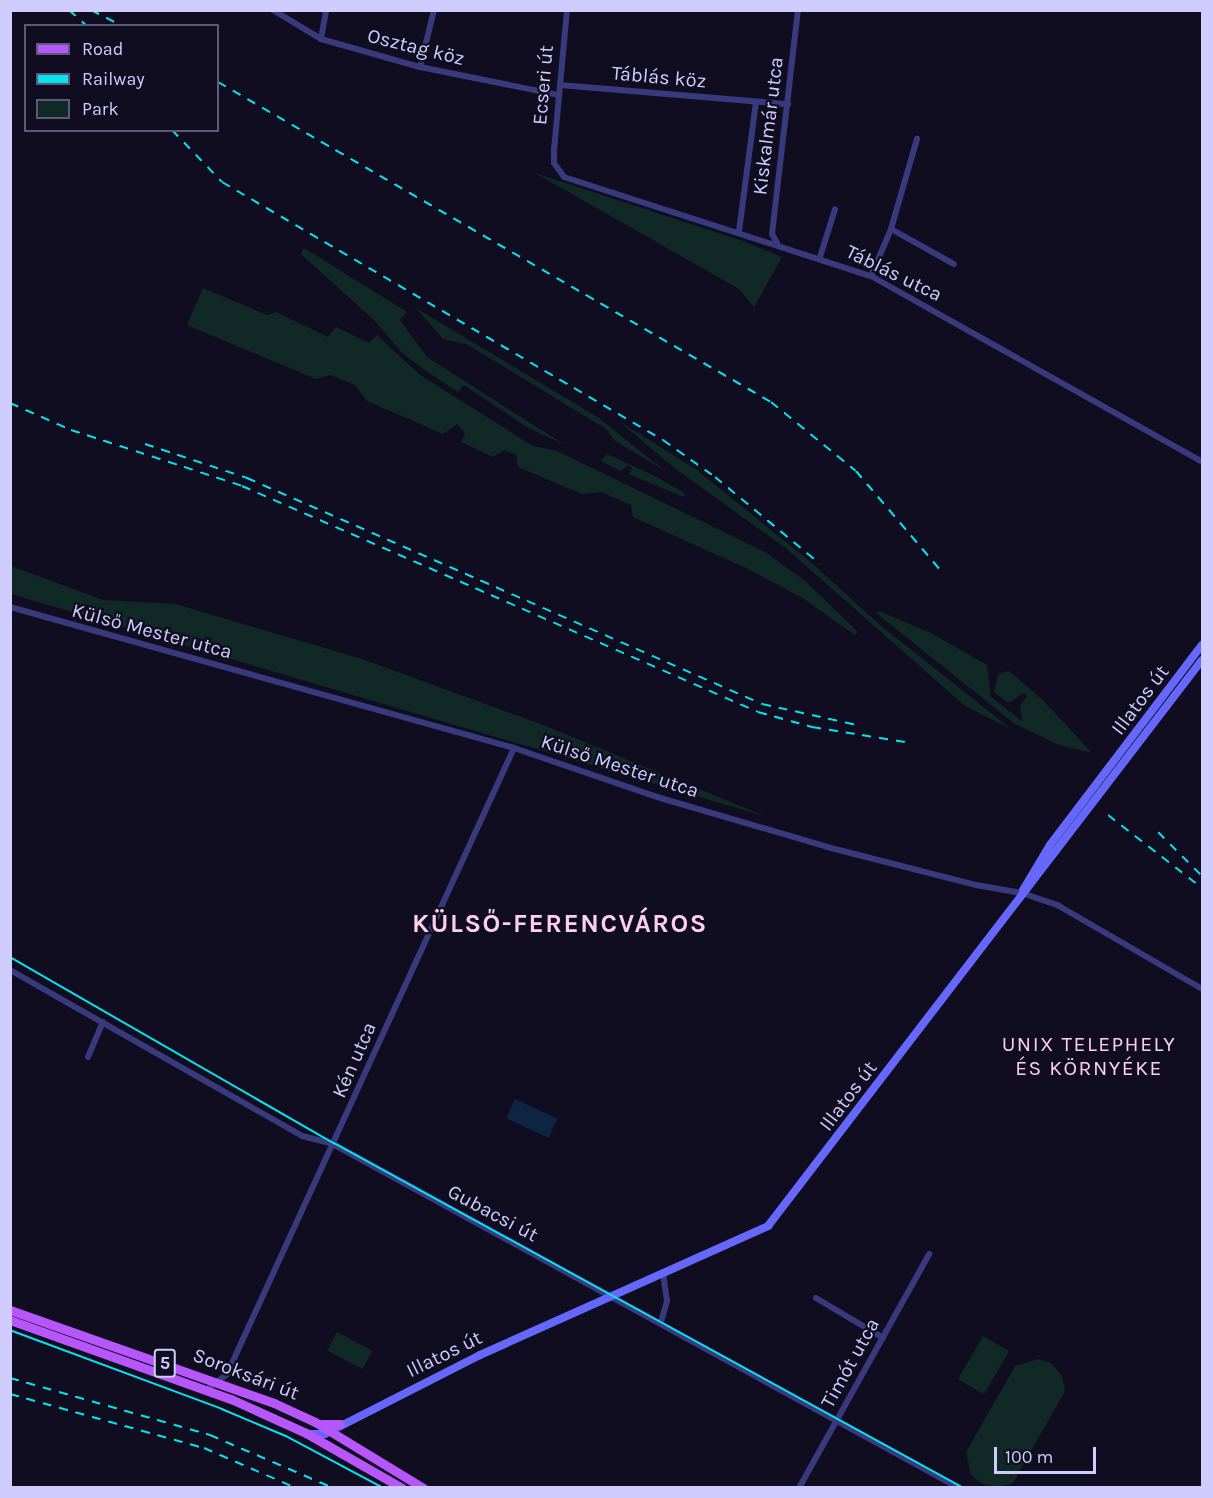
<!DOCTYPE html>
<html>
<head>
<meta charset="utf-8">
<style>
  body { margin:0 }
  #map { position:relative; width:1213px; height:1498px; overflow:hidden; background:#0f0d1f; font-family:Karla,sans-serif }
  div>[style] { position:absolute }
  .green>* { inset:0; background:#102927; transform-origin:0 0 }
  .water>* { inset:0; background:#0d2443; transform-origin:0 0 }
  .street>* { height:6px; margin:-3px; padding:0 3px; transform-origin:3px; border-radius:3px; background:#39397d }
  .secondary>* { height:8px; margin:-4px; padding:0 4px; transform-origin:4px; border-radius:4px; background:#6668fb }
  .primary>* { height:9px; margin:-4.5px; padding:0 4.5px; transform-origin:4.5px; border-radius:4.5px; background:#b757fb }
  .tram>* { height:1.5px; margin:-0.75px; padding:0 0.75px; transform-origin:0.75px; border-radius:0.75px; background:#06e2f0 }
  .rail>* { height:2px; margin-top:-1px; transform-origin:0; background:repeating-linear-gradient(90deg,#06e2f0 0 9px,transparent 0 17px) }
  span { translate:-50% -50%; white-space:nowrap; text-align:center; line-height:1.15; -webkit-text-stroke:4.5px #0f0d1f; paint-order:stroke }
  .shield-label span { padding:2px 4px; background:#0f0d1f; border:2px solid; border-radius:4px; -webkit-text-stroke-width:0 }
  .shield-label { font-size:18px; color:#d0cdfe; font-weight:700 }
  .street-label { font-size:20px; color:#d0cdfe }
  .neighbourhood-label { font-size:21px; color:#feceee; letter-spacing:1.5px }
  .district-label { font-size:26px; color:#feceee; font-weight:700; letter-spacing:1.5px }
  .frame { position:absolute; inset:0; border:12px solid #d0cdfe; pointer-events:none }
  .legend { position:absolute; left:24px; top:24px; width:195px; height:108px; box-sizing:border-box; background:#0f0d1f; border:2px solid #5c5a78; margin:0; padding:8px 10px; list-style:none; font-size:18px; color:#d0cdfe }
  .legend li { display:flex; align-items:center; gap:12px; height:30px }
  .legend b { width:30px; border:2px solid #5c5a78 }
  .scale { position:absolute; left:994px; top:1447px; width:102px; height:27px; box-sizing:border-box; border:3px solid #d0cdfe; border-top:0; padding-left:8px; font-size:18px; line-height:21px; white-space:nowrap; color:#d0cdfe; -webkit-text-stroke:4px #0f0d1f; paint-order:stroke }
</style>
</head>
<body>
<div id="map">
  <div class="green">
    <i style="clip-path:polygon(535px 173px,743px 241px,782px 257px,754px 307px,739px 289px)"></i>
    <i style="clip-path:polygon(304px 248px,407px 312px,400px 320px,427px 357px,565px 445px,528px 428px,464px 385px,458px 392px,429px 373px,401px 352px,375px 321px,301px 254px)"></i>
    <i style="clip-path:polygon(203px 288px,267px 315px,276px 312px,328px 337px,336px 327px,369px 343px,377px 335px,420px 375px,533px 446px,557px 451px,765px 552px,804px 580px,858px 632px,855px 635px,801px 597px,748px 569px,633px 517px,631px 505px,601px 492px,582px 494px,558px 484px,518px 467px,516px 455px,504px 450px,493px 457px,461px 442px,465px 433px,457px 424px,443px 434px,367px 401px,355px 385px,330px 375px,316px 379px,187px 325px)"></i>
    <i style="clip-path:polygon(416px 308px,599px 418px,665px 471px,614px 440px,606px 429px,468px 345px,443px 339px)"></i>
    <i style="clip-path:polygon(619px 421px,697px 470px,814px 565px,880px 625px,1011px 729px,965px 706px,787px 549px,673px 467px)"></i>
    <i style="clip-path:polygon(607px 454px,655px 476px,685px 493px,683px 497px,629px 474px,632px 468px,628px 465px,621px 471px,601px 461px)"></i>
    <i style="clip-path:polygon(11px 566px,103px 600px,175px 604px,362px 659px,543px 725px,767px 817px,11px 594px)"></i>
    <i style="clip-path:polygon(879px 611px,933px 634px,987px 665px,991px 697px,1022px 721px,1020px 706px,1027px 696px,1024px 693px,1008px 703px,994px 692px,998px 674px,1009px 671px,1042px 699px,1092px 753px,1059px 745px,1015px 724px,876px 613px)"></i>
    <i style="left:337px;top:1332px;width:40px;height:21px;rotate:28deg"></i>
    <i style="left:983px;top:1336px;width:30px;height:50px;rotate:30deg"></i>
    <i style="clip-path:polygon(1038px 1359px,1051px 1363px,1062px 1376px,1065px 1391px,1013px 1483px,999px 1487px,982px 1484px,971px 1475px,966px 1452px,1015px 1366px)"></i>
  </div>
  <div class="water">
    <i style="left:515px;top:1099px;width:47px;height:21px;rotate:25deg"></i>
  </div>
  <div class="street">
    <i style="left:273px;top:10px;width:56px;rotate:31.1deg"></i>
    <i style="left:321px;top:39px;width:103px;rotate:15.8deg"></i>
    <i style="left:420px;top:67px;width:142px;rotate:11.4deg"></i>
    <i style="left:567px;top:10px;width:140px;rotate:95.3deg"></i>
    <i style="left:554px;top:149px;width:14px;rotate:90deg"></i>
    <i style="left:554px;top:163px;width:17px;rotate:54deg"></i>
    <i style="left:564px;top:177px;width:323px;rotate:17.9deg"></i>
    <i style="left:871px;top:276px;width:380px;rotate:29.3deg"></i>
    <i style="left:321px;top:39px;width:29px;rotate:-80deg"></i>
    <i style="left:420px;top:67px;width:59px;rotate:-76.2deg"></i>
    <i style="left:560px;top:85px;width:229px;rotate:4.8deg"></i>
    <i style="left:891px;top:229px;width:72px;rotate:29.1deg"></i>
    <i style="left:739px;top:231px;width:130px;rotate:-82.5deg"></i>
    <i style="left:777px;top:243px;width:10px;rotate:-119deg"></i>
    <i style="left:772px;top:234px;width:226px;rotate:-83.4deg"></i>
    <i style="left:820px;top:257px;width:50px;rotate:-72.6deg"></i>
    <i style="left:871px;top:276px;width:51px;rotate:-66.9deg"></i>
    <i style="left:891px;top:229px;width:94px;rotate:-73.9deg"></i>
    <i style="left:10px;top:607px;width:523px;rotate:15.63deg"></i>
    <i style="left:514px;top:748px;width:151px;rotate:18.9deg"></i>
    <i style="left:657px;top:797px;width:181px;rotate:16.3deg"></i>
    <i style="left:831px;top:848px;width:150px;rotate:14.3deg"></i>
    <i style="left:976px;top:885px;width:47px;rotate:9.9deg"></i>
    <i style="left:1022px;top:893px;width:39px;rotate:19deg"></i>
    <i style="left:1059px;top:906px;width:165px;rotate:30.1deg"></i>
    <i style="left:10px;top:970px;width:336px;rotate:29.6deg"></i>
    <i style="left:302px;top:1136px;width:32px;rotate:14deg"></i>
    <i style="left:333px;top:1144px;width:714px;rotate:28.79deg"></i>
    <i style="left:88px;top:1057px;width:38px;rotate:-67deg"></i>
    <i style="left:816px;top:1298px;width:78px;rotate:30.8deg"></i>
    <i style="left:661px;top:1322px;width:22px;rotate:-74deg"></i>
    <i style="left:667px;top:1301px;width:27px;rotate:-98deg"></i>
    <i style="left:206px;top:1390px;width:26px;rotate:-37deg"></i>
    <i style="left:227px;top:1374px;width:689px;rotate:-65.37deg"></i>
    <i style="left:799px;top:1488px;width:268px;rotate:-60.9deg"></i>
  </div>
  <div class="secondary">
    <i style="left:1023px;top:890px;width:52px;rotate:-59deg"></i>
    <i style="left:1050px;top:845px;width:251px;rotate:-52.8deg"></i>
    <i style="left:310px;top:1434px;width:15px"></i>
    <i style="left:325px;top:1434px;width:174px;rotate:-27deg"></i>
    <i style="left:480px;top:1355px;width:316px;rotate:-24.1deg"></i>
    <i style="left:768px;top:1226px;width:713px;rotate:-52.52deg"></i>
  </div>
  <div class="primary">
    <i style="left:10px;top:1310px;width:280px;rotate:19.4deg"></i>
    <i style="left:274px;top:1403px;width:45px;rotate:24.9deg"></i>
    <i style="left:315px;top:1422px;width:127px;rotate:31.4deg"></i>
    <i style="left:10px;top:1320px;width:235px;rotate:19.7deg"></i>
    <i style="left:231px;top:1399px;width:82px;rotate:24.4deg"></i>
    <i style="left:306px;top:1433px;width:111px;rotate:29.8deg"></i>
    <i style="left:322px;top:1424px;width:18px"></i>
  </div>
  <div class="tram">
    <i style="left:10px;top:957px;width:374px;rotate:29.9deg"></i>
    <i style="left:334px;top:1143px;width:718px;rotate:28.71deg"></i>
    <i style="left:10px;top:1330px;width:226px;rotate:20.4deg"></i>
    <i style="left:222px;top:1409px;width:69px;rotate:22.9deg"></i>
    <i style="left:286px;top:1436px;width:111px;rotate:28deg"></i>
  </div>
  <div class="rail">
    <i style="left:69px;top:10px;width:24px;rotate:42deg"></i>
    <i style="left:91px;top:10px;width:36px;rotate:27deg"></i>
    <i style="left:218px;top:82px;width:639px;rotate:30.06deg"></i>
    <i style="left:771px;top:402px;width:109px;rotate:39.1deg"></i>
    <i style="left:856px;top:471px;width:131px;rotate:49.6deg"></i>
    <i style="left:172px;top:130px;width:72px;rotate:46.1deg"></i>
    <i style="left:222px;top:182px;width:511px;rotate:30.33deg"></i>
    <i style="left:663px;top:440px;width:64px;rotate:35.4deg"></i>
    <i style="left:715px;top:477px;width:136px;rotate:39.6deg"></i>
    <i style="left:10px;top:403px;width:67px;rotate:23.9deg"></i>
    <i style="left:71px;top:430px;width:180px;rotate:18.1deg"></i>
    <i style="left:242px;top:486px;width:563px;rotate:23.65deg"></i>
    <i style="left:758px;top:712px;width:56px;rotate:15.5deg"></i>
    <i style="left:812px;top:727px;width:94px;rotate:9.2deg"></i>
    <i style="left:145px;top:444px;width:108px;rotate:18.4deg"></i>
    <i style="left:247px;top:478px;width:562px;rotate:23.69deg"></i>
    <i style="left:762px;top:704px;width:97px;rotate:12.5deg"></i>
    <i style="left:1108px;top:815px;width:119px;rotate:37.8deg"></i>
    <i style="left:1158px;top:832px;width:62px;rotate:45deg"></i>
    <i style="left:10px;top:1378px;width:208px;rotate:15.9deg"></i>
    <i style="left:210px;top:1435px;width:134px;rotate:23.3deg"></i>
    <i style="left:10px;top:1394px;width:201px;rotate:15.6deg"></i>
    <i style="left:204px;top:1448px;width:100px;rotate:23.5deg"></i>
  </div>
  <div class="shield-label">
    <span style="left:165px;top:1363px">5</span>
  </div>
  <div class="street-label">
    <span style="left:416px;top:47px;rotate:14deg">Osztag köz</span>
    <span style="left:659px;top:77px;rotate:5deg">Táblás köz</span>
    <span style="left:543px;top:85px;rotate:-85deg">Ecseri út</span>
    <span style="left:768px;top:126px;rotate:-83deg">Kiskalmár utca</span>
    <span style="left:894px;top:273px;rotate:26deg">Táblás utca</span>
    <span style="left:152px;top:631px;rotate:15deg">Külső Mester utca</span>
    <span style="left:1140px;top:700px;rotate:-53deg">Illatos út</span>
    <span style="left:620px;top:766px;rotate:18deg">Külső Mester utca</span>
    <span style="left:354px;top:1060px;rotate:-66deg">Kén utca</span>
    <span style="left:848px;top:1096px;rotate:-53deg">Illatos út</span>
    <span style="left:493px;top:1213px;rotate:28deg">Gubacsi út</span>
    <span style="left:444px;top:1354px;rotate:-26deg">Illatos út</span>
    <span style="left:850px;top:1363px;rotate:-61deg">Timót utca</span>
    <span style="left:246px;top:1374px;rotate:21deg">Soroksári út</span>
  </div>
  <div class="neighbourhood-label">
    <span style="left:1089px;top:1056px">UNIX TELEPHELY<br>ÉS KÖRNYÉKE</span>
  </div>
  <div class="district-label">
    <span style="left:560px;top:924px">KÜLSŐ-FERENCVÁROS</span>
  </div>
  <div class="frame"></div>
  <ul class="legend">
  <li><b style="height:8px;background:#b757fb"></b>Road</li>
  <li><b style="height:8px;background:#06e2f0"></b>Railway</li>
  <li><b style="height:16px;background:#102927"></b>Park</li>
  </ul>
  <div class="scale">100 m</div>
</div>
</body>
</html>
